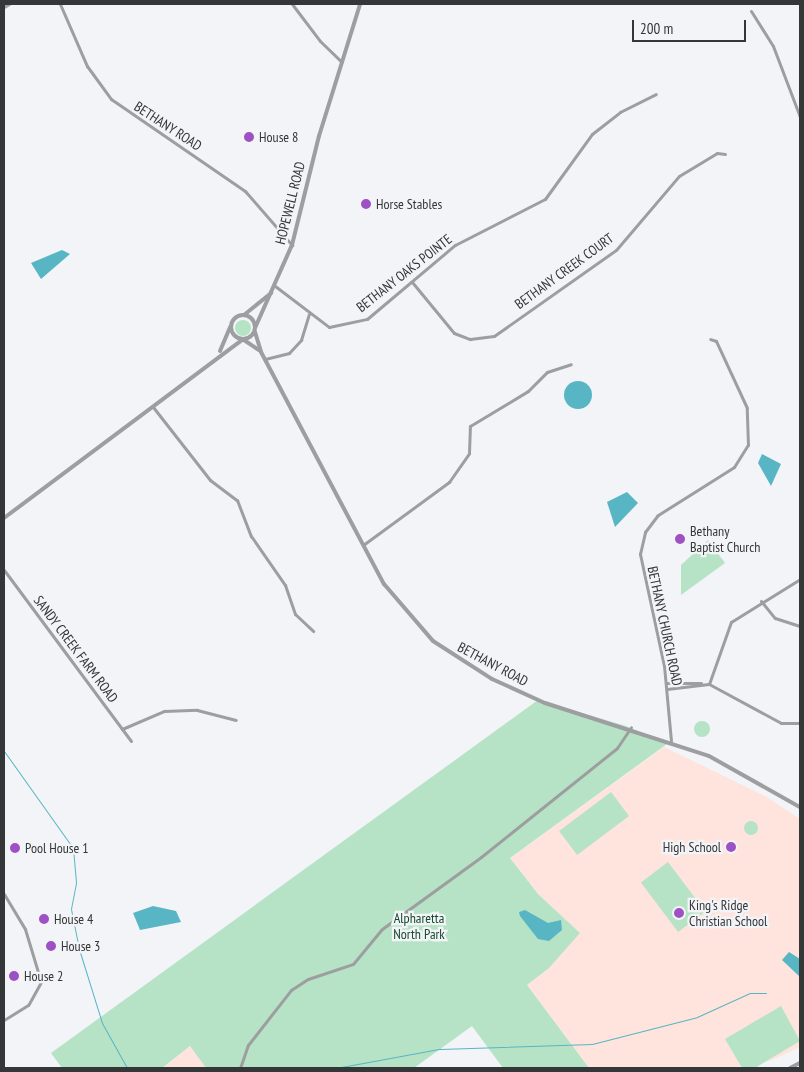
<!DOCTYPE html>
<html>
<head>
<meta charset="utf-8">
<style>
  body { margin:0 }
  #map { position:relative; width:804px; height:1072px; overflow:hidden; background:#f3f4f7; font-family:"PT Sans Narrow",sans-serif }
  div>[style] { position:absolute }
  .education>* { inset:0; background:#fee4dc }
  .green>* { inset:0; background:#b6e3c6; transform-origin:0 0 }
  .round { border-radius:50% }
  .water>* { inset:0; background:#58b5c4 }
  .stream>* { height:1px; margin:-0.5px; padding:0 0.5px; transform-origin:0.5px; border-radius:0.5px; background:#58b5c4 }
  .minor>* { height:3px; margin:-1.5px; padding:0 1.5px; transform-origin:1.5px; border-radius:1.5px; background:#9d9e9f }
  .tertiary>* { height:4px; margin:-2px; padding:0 2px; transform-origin:2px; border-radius:2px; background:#9d9e9f }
  .tertiary>.ring { margin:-2px; padding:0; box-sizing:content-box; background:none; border:4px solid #9d9e9f; border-radius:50% }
  .dots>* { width:14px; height:14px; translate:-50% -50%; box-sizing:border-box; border:2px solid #f3f4f7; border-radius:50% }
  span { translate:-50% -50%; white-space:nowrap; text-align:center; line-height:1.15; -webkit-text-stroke:4.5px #f3f4f7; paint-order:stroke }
  .street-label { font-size:14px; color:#353637 }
  .poi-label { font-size:14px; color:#353637 }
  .left { translate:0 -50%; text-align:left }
  .right { translate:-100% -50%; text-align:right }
  .park-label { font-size:14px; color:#15492e }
  .frame { position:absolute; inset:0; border:5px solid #353637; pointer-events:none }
  .scale { position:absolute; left:632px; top:20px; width:114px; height:22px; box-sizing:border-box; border:2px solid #353637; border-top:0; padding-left:6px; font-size:15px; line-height:18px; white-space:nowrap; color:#353637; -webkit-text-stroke:4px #f3f4f7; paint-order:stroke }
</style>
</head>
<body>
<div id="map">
  <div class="education">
    <i style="clip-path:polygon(664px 747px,767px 797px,800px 819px,800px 1047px,772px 1060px,730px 1068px,589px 1068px,527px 985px,549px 968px,579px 932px,538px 894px,510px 858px)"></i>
    <i style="clip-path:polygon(190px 1046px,206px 1068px,162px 1068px)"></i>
  </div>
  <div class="green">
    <i class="round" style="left:235px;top:320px;width:16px;height:16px"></i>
    <i style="clip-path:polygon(708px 540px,725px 563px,681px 595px,681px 565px)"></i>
    <i style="clip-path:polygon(538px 700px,626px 726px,667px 744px,510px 858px,538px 894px,580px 933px,549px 968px,527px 985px,589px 1068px,503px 1068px,472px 1026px,414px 1068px,206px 1068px,190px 1046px,162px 1068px,62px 1068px,51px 1053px)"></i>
    <i class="round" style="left:694px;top:721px;width:16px;height:16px"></i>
    <i style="left:611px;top:792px;width:30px;height:65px;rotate:53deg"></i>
    <i class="round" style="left:744px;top:821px;width:14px;height:14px"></i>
    <i style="left:668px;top:862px;width:62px;height:34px;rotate:53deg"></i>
    <i style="clip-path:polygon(781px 1006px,800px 1041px,755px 1068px,742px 1068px,725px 1039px)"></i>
  </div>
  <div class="water">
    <i style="clip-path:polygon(62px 250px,70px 254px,41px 279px,31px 263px)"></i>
    <i class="round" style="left:564px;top:381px;width:28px;height:28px"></i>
    <i style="clip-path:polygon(762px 454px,781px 464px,771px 486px,758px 463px)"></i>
    <i style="clip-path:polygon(627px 492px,638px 503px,615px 527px,607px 502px)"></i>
    <i style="clip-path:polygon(153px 906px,176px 911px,181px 922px,140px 930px,133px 913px)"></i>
    <i style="clip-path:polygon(525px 910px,548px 923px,561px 920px,562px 930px,549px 941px,538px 939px,520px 916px,519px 912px)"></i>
    <i style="clip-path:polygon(789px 952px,800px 959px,800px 977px,782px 960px)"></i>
  </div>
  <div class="stream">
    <i style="left:4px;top:751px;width:119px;rotate:54.6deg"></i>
    <i style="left:73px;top:848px;width:35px;rotate:85deg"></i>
    <i style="left:76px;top:883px;width:26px;rotate:101deg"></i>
    <i style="left:71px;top:909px;width:41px;rotate:78.7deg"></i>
    <i style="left:79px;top:949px;width:77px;rotate:72.7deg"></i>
    <i style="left:102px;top:1023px;width:51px;rotate:60.9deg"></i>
    <i style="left:336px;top:1068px;width:106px;rotate:-10.4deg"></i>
    <i style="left:440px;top:1049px;width:152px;rotate:-1.9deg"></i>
    <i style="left:592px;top:1044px;width:108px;rotate:-14.4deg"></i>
    <i style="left:697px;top:1017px;width:58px;rotate:-24.4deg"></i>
    <i style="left:750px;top:993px;width:16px"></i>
  </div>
  <div class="minor">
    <i style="left:60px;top:4px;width:68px;rotate:66.5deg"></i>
    <i style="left:87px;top:66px;width:41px;rotate:54deg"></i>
    <i style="left:111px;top:99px;width:163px;rotate:34.5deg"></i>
    <i style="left:245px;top:191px;width:72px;rotate:49deg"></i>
    <i style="left:292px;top:4px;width:46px;rotate:52.9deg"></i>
    <i style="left:320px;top:41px;width:30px;rotate:44deg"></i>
    <i style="left:4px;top:7px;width:6px;rotate:-31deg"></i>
    <i style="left:751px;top:11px;width:41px;rotate:57.8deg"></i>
    <i style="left:773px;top:46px;width:76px;rotate:69.2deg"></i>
    <i style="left:412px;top:282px;width:66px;rotate:50.5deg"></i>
    <i style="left:454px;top:333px;width:17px;rotate:21deg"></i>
    <i style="left:470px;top:339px;width:24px;rotate:-7deg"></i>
    <i style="left:494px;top:336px;width:149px;rotate:-35.2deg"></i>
    <i style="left:616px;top:250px;width:97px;rotate:-49.6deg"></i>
    <i style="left:679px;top:176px;width:44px;rotate:-31.2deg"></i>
    <i style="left:717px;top:153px;width:8px;rotate:7deg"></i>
    <i style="left:275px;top:286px;width:68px;rotate:37.2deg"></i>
    <i style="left:329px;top:327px;width:39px;rotate:-12deg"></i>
    <i style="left:367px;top:319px;width:115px;rotate:-40.1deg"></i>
    <i style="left:455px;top:245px;width:101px;rotate:-27.1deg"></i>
    <i style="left:545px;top:199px;width:80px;rotate:-54.1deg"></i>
    <i style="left:592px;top:134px;width:36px;rotate:-38deg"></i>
    <i style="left:620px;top:112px;width:40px;rotate:-26.6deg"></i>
    <i style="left:265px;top:359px;width:25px;rotate:-14deg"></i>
    <i style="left:289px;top:353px;width:18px;rotate:-47deg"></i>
    <i style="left:301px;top:340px;width:27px;rotate:-73deg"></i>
    <i style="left:153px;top:407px;width:93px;rotate:52deg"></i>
    <i style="left:210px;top:480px;width:34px;rotate:37deg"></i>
    <i style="left:237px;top:500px;width:39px;rotate:69deg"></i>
    <i style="left:251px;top:536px;width:60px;rotate:55.2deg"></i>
    <i style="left:285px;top:585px;width:31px;rotate:71deg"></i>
    <i style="left:295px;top:614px;width:25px;rotate:43deg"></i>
    <i style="left:363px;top:545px;width:107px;rotate:-36.2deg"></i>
    <i style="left:449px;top:482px;width:35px;rotate:-55deg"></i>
    <i style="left:469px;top:453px;width:27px;rotate:-88deg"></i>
    <i style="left:470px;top:426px;width:68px;rotate:-31.1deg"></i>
    <i style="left:528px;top:391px;width:27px;rotate:-45deg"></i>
    <i style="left:547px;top:372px;width:25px;rotate:-18deg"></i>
    <i style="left:4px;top:570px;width:213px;rotate:53.4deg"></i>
    <i style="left:761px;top:601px;width:22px;rotate:51deg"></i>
    <i style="left:775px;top:618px;width:26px;rotate:18deg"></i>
    <i style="left:666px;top:683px;width:35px"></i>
    <i style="left:709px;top:684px;width:66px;rotate:-70.5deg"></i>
    <i style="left:731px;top:622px;width:81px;rotate:-31.9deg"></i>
    <i style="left:667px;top:689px;width:42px;rotate:-6.8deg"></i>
    <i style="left:709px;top:684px;width:82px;rotate:28.4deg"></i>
    <i style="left:781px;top:723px;width:19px"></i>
    <i style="left:122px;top:729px;width:46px;rotate:-23.2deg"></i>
    <i style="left:164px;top:711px;width:33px;rotate:-2deg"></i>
    <i style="left:197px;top:710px;width:40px;rotate:14.4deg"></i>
    <i style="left:671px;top:741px;width:75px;rotate:-95.3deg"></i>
    <i style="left:664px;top:666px;width:115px;rotate:-102.1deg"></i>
    <i style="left:640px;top:554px;width:23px;rotate:-77deg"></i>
    <i style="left:645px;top:532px;width:21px;rotate:-53deg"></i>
    <i style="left:658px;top:515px;width:90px;rotate:-32.3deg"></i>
    <i style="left:734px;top:467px;width:26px;rotate:-58deg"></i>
    <i style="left:748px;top:445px;width:37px;rotate:-92deg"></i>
    <i style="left:747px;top:408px;width:74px;rotate:-114.8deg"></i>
    <i style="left:716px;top:341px;width:6px;rotate:-162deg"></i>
    <i style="left:4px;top:894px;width:41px;rotate:59deg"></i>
    <i style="left:25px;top:929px;width:55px;rotate:73.2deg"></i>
    <i style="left:41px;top:982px;width:26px;rotate:119deg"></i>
    <i style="left:28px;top:1005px;width:28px;rotate:148deg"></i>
    <i style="left:240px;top:1068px;width:24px;rotate:-71deg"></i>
    <i style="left:248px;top:1045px;width:70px;rotate:-52deg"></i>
    <i style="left:291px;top:990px;width:20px;rotate:-33deg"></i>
    <i style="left:308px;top:979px;width:47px;rotate:-18.4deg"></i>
    <i style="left:353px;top:964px;width:45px;rotate:-50.4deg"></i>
    <i style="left:382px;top:929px;width:122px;rotate:-36deg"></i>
    <i style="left:481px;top:857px;width:174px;rotate:-38.7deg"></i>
    <i style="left:617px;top:748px;width:25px;rotate:-56deg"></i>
  </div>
  <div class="tertiary">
    <i class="ring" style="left:231px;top:315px;width:20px;height:20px"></i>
    <i style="left:244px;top:315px;width:35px;rotate:-39deg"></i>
    <i style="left:255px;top:328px;width:91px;rotate:-66deg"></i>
    <i style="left:292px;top:245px;width:112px;rotate:-76.1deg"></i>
    <i style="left:319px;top:136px;width:138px;rotate:-72.7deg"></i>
    <i style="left:255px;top:332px;width:21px;rotate:73deg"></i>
    <i style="left:261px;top:352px;width:263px;rotate:62.1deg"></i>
    <i style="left:384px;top:584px;width:75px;rotate:49.3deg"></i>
    <i style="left:433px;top:641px;width:70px;rotate:32.8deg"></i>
    <i style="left:492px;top:679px;width:58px;rotate:24.4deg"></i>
    <i style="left:545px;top:703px;width:172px;rotate:17.9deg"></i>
    <i style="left:709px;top:756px;width:104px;rotate:29.3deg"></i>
    <i style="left:244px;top:340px;width:18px;rotate:34deg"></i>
    <i style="left:220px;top:351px;width:26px;rotate:-67deg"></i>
    <i style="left:4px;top:518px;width:297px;rotate:-36.8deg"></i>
    <i style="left:790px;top:1068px;width:11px;rotate:-27deg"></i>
  </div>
  <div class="dots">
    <i style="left:249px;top:137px;background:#9e51c3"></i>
    <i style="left:366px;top:204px;background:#9e51c3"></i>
    <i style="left:680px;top:539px;background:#9e51c3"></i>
    <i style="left:731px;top:847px;background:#9e51c3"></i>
    <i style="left:15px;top:848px;background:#9e51c3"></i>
    <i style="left:679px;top:913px;background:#9e51c3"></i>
    <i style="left:44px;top:919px;background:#9e51c3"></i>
    <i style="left:51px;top:946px;background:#9e51c3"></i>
    <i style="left:14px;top:976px;background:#9e51c3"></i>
  </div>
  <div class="street-label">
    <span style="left:168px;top:126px;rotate:33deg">BETHANY ROAD</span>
    <span style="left:290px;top:203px;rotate:-76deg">HOPEWELL ROAD</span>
    <span style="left:564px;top:271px;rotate:-36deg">BETHANY CREEK COURT</span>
    <span style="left:404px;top:273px;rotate:-38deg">BETHANY OAKS POINTE</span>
    <span style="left:665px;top:626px;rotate:78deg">BETHANY CHURCH ROAD</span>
    <span style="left:76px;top:649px;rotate:53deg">SANDY CREEK FARM ROAD</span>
    <span style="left:493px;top:664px;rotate:28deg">BETHANY ROAD</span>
  </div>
  <div class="poi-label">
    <span class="left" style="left:259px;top:137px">House 8</span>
    <span class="left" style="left:376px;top:204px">Horse Stables</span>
    <span class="left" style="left:690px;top:539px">Bethany<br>Baptist Church</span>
    <span class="right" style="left:721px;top:847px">High School</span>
    <span class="left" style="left:25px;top:848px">Pool House 1</span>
    <span class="left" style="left:689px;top:913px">King's Ridge<br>Christian School</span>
    <span class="left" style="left:54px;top:919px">House 4</span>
    <span class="left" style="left:61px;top:946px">House 3</span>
    <span class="left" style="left:24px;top:976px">House 2</span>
  </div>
  <div class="park-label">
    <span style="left:419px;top:926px">Alpharetta<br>North Park</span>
  </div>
  <div class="frame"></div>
  <div class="scale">200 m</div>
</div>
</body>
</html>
